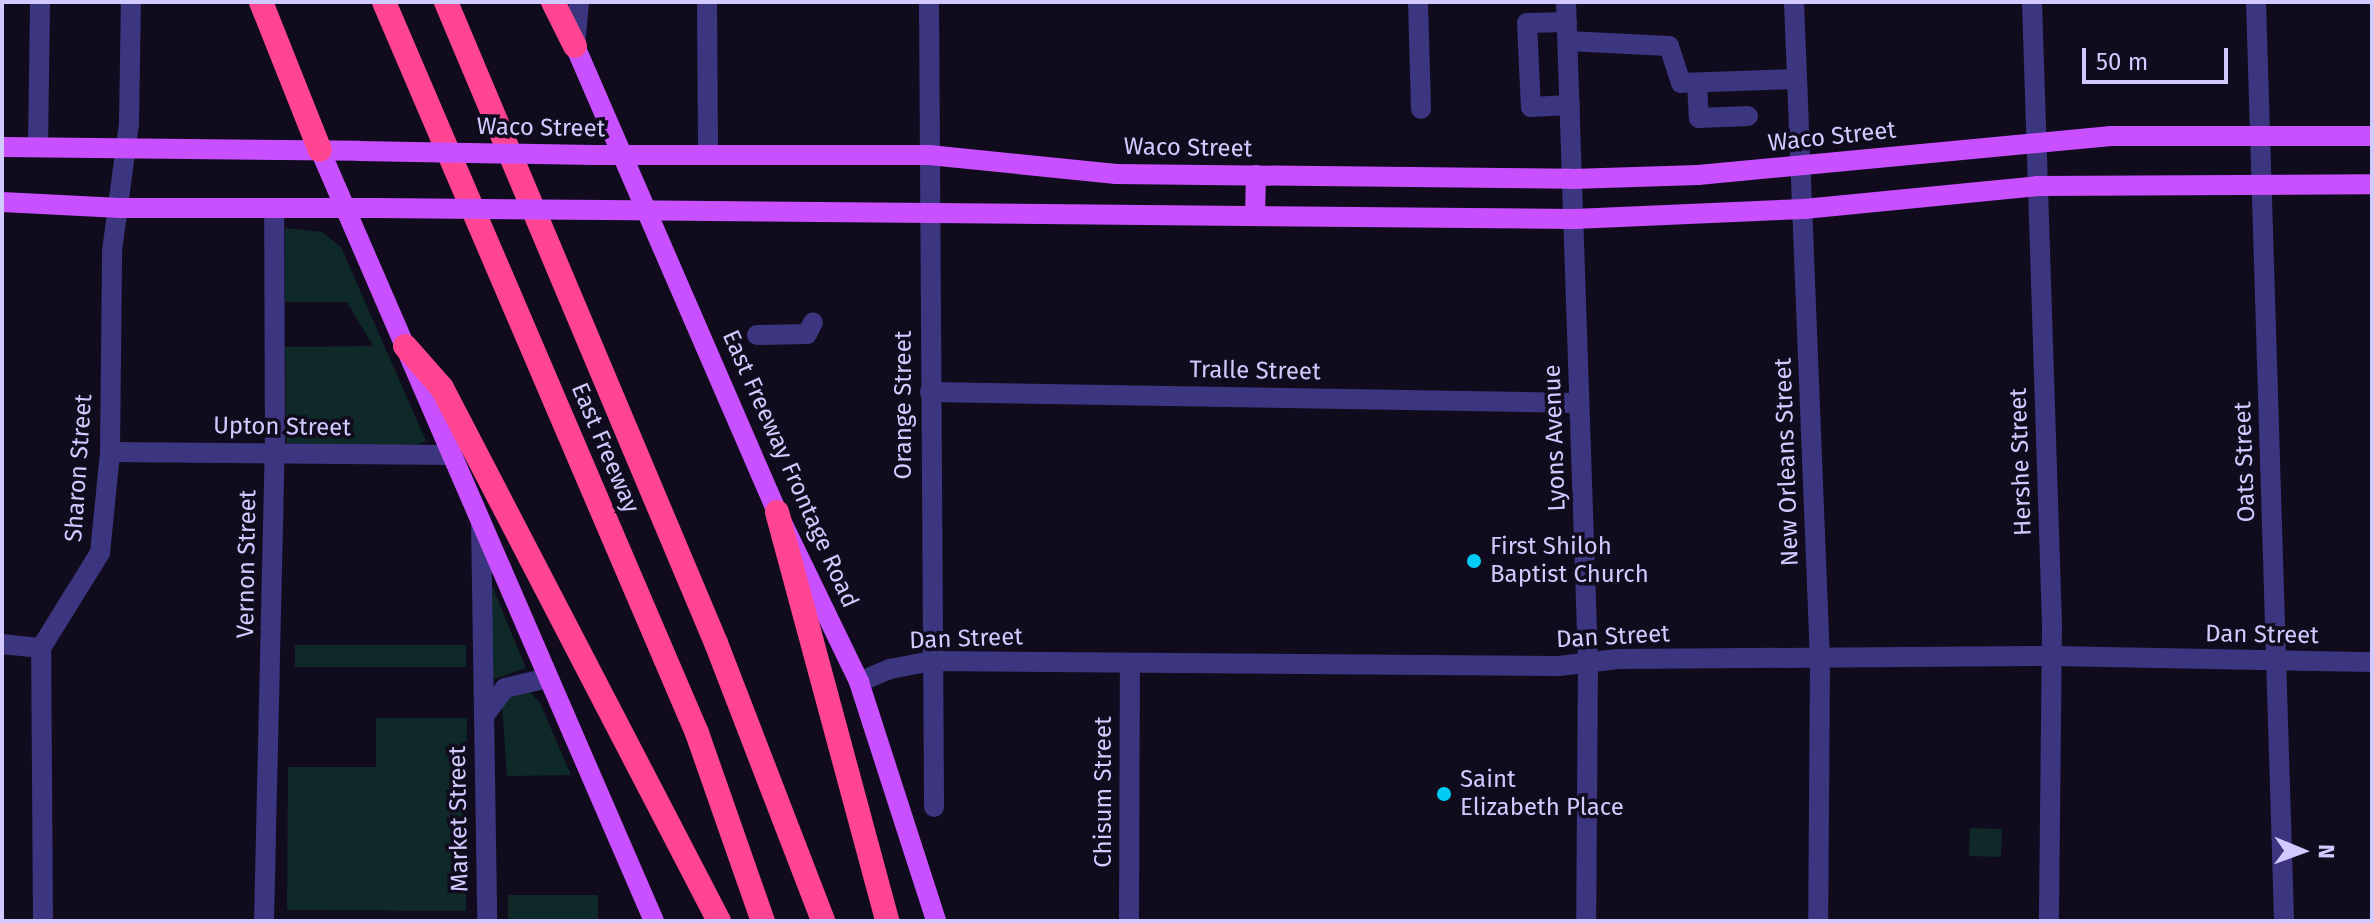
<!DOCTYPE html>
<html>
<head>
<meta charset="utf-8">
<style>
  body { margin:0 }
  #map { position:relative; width:2374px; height:923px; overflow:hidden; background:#100c1e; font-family:"Fira Sans",sans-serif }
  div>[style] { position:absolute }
  .green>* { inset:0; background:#0f2828; transform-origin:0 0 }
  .minor>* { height:20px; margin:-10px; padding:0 10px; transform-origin:10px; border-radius:10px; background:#3c357f }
  .major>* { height:20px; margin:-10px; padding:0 10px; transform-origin:10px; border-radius:10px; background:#c850ff }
  .highway>* { height:24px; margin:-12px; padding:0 12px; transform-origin:12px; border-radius:12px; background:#ff4492 }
  .major-bridge>* { height:20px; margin:-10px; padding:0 10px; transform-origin:10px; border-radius:10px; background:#c850ff }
  .dots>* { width:22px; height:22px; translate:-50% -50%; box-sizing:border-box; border:4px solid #100c1e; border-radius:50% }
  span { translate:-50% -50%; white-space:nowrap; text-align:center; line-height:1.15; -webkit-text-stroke:7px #100c1e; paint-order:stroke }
  .street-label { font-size:24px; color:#d2c9ff }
  .poi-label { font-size:24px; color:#d2c9ff }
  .left { translate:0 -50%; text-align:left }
  .frame { position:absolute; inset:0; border:4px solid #d2c9ff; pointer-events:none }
  .north { position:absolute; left:2262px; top:811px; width:80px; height:80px; -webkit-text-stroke:6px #100c1e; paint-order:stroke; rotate:91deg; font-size:22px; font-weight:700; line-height:32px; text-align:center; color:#d2c9ff }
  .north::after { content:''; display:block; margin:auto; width:28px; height:36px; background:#d2c9ff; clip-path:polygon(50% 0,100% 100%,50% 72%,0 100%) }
  .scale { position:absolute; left:2082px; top:48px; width:146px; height:36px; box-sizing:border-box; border:4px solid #d2c9ff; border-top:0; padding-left:10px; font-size:24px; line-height:28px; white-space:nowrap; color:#d2c9ff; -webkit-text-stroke:6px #100c1e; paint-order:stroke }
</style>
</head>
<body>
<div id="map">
  <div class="green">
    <i style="clip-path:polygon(285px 228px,322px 232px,341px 247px,426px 441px,411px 447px,286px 443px,285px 347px,373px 346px,347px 302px,285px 302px)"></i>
    <i style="clip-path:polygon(490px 581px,526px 668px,489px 681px)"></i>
    <i style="left:466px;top:645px;width:22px;height:171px;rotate:90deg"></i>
    <i style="clip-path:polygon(528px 690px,540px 703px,571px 775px,507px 776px,502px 706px,508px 697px)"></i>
    <i style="clip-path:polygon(376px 718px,467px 718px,466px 911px,287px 910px,288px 767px,376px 767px)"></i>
    <i style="left:1970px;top:828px;width:32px;height:28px;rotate:2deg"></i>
    <i style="left:598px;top:895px;width:26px;height:90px;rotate:90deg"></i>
  </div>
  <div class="minor">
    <i style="left:707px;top:2px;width:153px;rotate:89.6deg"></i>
    <i style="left:929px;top:2px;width:805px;rotate:89.64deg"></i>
    <i style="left:1418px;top:2px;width:107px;rotate:88.4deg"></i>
    <i style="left:1566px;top:2px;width:660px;rotate:88.09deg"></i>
    <i style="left:1588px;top:662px;width:259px;rotate:90.4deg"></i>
    <i style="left:1794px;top:2px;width:660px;rotate:87.74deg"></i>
    <i style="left:1820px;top:661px;width:260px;rotate:90.4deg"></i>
    <i style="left:2032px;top:2px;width:624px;rotate:88.16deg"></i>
    <i style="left:2052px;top:626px;width:295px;rotate:90.6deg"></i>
    <i style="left:2256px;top:2px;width:919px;rotate:88.25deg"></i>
    <i style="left:1567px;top:22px;width:40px;rotate:178.6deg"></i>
    <i style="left:1527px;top:23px;width:84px;rotate:87.3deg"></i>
    <i style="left:1531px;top:107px;width:39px;rotate:-3deg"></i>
    <i style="left:1568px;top:41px;width:101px;rotate:2.8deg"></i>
    <i style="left:1669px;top:46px;width:39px;rotate:72deg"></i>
    <i style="left:1681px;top:83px;width:116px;rotate:-2deg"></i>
    <i style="left:575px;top:46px;width:44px;rotate:-84.8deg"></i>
    <i style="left:1697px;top:83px;width:35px;rotate:87deg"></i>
    <i style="left:1699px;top:118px;width:49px;rotate:-2.3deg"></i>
    <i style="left:38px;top:147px;width:145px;rotate:-89.2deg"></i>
    <i style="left:757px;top:335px;width:50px;rotate:-1.1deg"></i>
    <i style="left:807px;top:334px;width:13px;rotate:-63deg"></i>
    <i style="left:930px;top:392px;width:649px;rotate:0.97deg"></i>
    <i style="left:110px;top:452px;width:343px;rotate:0.5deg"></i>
    <i style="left:481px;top:522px;width:399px;rotate:89.1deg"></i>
    <i style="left:2px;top:644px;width:39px;rotate:6deg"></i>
    <i style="left:859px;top:682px;width:34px;rotate:-23deg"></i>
    <i style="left:890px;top:669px;width:43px;rotate:-10.8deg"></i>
    <i style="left:932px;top:661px;width:627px;rotate:0.46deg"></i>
    <i style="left:1559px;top:666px;width:59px;rotate:-6.8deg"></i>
    <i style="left:1618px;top:659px;width:435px;rotate:-0.4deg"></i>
    <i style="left:2053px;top:656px;width:319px;rotate:1.1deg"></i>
    <i style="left:484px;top:716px;width:35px;rotate:-53deg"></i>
    <i style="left:505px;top:688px;width:44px;rotate:-13.1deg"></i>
    <i style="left:43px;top:921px;width:273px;rotate:-90.4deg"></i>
    <i style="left:41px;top:648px;width:112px;rotate:-58.2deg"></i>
    <i style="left:100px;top:553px;width:101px;rotate:-84.3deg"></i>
    <i style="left:110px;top:452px;width:201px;rotate:-89.4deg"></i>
    <i style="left:112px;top:251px;width:128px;rotate:-82.4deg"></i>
    <i style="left:129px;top:124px;width:122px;rotate:-89.1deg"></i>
    <i style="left:264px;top:921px;width:468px;rotate:-88.7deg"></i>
    <i style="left:275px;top:453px;width:245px;rotate:-90.2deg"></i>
    <i style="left:1129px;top:921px;width:257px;rotate:-89.8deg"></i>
  </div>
  <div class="major">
    <i style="left:575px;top:46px;width:508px;rotate:66.56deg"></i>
    <i style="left:777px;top:512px;width:189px;rotate:64.2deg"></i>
    <i style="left:859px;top:682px;width:251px;rotate:72.1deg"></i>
    <i style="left:2px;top:147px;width:357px;rotate:0.6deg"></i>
    <i style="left:320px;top:150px;width:840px;rotate:66.58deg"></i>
    <i style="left:594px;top:155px;width:335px"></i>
    <i style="left:929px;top:155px;width:188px;rotate:5.8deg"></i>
    <i style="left:1116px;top:174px;width:456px;rotate:0.6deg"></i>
    <i style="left:1572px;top:179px;width:126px;rotate:-1.8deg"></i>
    <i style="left:1698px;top:175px;width:415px;rotate:-5.4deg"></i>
    <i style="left:2111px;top:136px;width:261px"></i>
    <i style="left:2px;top:202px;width:118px;rotate:2.9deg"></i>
    <i style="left:120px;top:208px;width:256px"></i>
    <i style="left:604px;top:210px;width:970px;rotate:0.53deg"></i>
    <i style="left:1574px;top:219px;width:230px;rotate:-2.5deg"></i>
    <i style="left:1804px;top:209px;width:235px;rotate:-5.6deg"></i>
    <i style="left:2038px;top:186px;width:334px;rotate:-0.3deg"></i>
    <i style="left:1255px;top:215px;width:40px;rotate:-88.6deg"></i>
  </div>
  <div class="highway">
    <i style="left:261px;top:2px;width:159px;rotate:68.3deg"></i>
    <i style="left:384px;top:2px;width:795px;rotate:66.82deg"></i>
    <i style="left:697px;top:733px;width:199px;rotate:70.7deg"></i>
    <i style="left:446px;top:2px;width:696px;rotate:67.16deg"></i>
    <i style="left:716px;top:643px;width:298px;rotate:68.9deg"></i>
    <i style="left:553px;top:2px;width:49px;rotate:63.4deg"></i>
    <i style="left:405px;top:346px;width:56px;rotate:48.6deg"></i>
    <i style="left:442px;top:388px;width:601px;rotate:62.54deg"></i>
    <i style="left:777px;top:512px;width:424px;rotate:74.9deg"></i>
  </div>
  <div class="major-bridge">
    <i style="left:359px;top:151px;width:235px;rotate:1deg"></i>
    <i style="left:376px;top:208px;width:228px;rotate:0.5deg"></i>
  </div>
  <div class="dots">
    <i style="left:1474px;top:561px;background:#00cdf4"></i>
    <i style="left:1444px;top:794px;background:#00cdf4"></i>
  </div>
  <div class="street-label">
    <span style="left:541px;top:128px;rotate:1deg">Waco Street</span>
    <span style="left:1832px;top:137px;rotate:-6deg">Waco Street</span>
    <span style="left:1188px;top:148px;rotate:1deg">Waco Street</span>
    <span style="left:1255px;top:371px;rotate:1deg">Tralle Street</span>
    <span style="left:904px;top:405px;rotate:-90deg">Orange Street</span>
    <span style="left:282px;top:427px;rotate:1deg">Upton Street</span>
    <span style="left:1555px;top:438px;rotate:-92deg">Lyons Avenue</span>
    <span style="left:605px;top:448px;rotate:67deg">East Freeway</span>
    <span style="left:1787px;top:462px;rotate:-92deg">New Orleans Street</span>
    <span style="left:2021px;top:462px;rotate:-92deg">Hershe Street</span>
    <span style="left:2245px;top:462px;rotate:-92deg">Oats Street</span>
    <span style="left:79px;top:468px;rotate:-86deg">Sharon Street</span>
    <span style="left:790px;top:469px;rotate:66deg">East Freeway Frontage Road</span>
    <span style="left:247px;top:564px;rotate:-89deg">Vernon Street</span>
    <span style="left:2262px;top:635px;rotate:1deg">Dan Street</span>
    <span style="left:1613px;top:637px;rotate:-3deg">Dan Street</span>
    <span style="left:966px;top:639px;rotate:-2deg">Dan Street</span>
    <span style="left:1104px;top:792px;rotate:-90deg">Chisum Street</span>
    <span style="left:459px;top:819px;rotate:-91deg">Market Street</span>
  </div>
  <div class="poi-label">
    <span class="left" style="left:1490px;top:561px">First Shiloh<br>Baptist Church</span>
    <span class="left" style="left:1460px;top:794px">Saint<br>Elizabeth Place</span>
  </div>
  <div class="frame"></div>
  <div class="north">N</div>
  <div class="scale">50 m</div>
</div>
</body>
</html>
